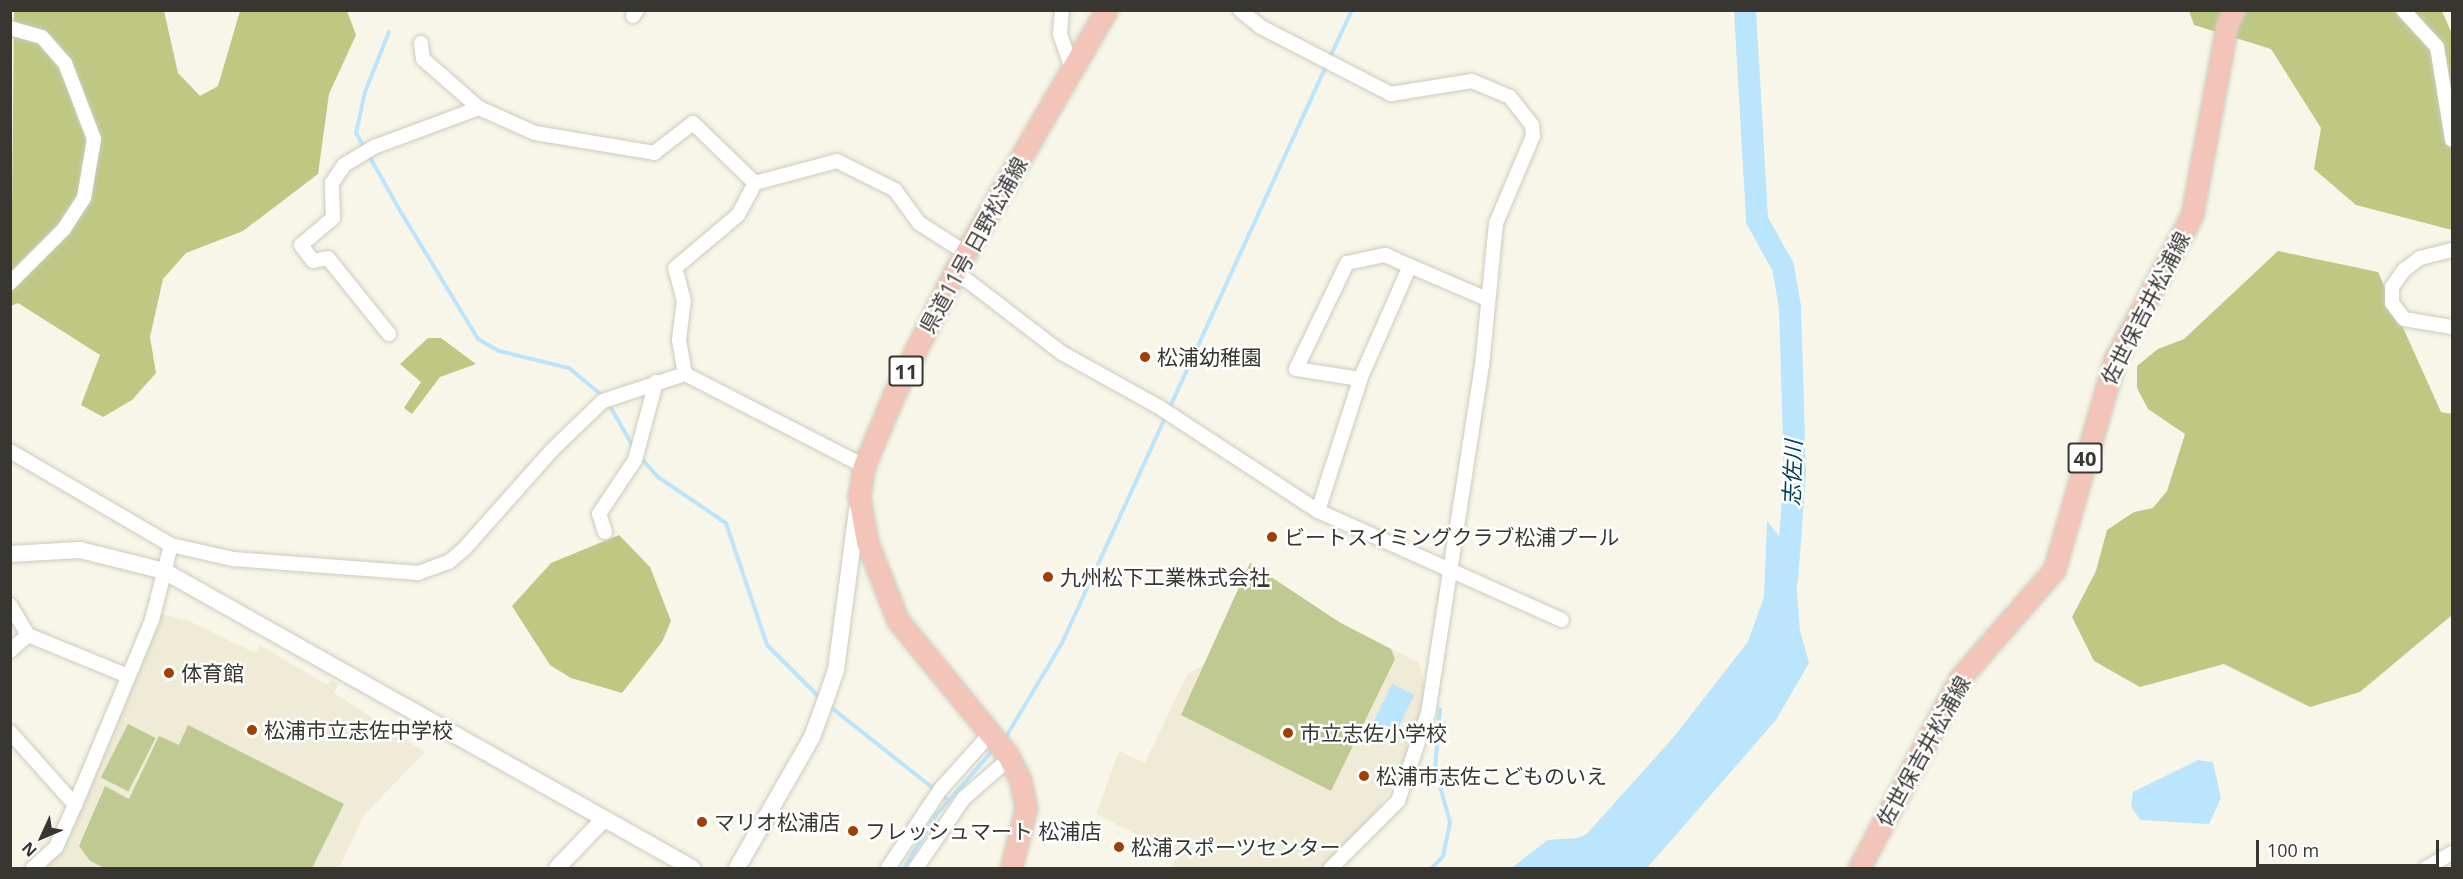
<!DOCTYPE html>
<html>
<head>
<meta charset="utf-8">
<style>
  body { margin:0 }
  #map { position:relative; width:2463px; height:879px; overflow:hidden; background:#f8f6e8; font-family:"Open Sans","Noto Sans JP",sans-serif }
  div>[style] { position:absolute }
  .built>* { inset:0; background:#efebd6 }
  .green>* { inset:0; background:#c0c992; transform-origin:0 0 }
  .forest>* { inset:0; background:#bec883 }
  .water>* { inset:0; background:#bae5fc; transform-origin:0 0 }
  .stream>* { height:4px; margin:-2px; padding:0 2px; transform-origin:2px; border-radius:2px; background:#bae5fc }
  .river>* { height:22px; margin:-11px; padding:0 11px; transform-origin:11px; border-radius:11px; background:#bae5fc }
  .roads { filter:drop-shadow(0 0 2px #cdcbbe) drop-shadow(0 0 2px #cdcbbe) }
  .minor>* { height:14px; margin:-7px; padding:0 7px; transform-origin:7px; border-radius:7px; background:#fff }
  .tertiary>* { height:16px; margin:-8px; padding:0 8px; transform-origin:8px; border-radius:8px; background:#fff }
  .primary>* { height:21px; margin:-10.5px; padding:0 10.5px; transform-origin:10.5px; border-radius:10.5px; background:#f2c5b8 }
  .dots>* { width:16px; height:16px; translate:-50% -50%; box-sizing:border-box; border:3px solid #fff; border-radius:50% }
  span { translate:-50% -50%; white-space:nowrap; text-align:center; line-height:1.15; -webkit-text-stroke:5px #fff; paint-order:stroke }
  .shield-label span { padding:2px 4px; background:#fff; border:2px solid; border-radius:4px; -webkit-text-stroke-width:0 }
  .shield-label { font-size:20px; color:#373630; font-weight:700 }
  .street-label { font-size:21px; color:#373630 }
  .poi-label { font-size:21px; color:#373630 }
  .left { translate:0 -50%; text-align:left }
  .water-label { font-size:22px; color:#00435b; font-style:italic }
  .frame { position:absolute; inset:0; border:12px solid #373630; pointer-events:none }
  .north { position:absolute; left:12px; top:807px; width:60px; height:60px; -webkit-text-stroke:4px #fff; paint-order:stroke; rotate:226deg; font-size:16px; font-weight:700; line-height:24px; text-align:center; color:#373630 }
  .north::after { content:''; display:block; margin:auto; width:21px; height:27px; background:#373630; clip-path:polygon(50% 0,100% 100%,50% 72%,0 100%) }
  .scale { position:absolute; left:2256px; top:840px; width:183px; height:27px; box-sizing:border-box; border:3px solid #373630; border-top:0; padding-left:8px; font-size:18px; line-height:21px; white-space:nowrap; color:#373630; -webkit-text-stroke:4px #fff; paint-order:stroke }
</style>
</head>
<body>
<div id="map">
  <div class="built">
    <i style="clip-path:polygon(1250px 563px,1339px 622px,1419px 663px,1426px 690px,1422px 714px,1398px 779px,1362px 831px,1326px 868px,1171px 868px,1177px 855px,1096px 814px,1119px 751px,1145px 763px,1187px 675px,1204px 664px)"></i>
    <i style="clip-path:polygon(160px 614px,187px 620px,255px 653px,260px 645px,327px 685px,331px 680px,338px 684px,334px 693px,425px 752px,364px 815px,339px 868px,45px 868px,65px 845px)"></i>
  </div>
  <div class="green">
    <i style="clip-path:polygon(1250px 563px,1339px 622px,1391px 649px,1395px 659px,1331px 791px,1181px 715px)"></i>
    <i style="left:128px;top:724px;width:31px;height:60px;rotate:27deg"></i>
    <i style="clip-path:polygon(188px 725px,344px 804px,312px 868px,105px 868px,90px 861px,79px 846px,105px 786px,129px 799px,159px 736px,179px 745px)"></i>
  </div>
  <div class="forest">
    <i style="clip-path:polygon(14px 11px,164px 11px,178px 73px,200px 96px,218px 86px,240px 11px,347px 11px,356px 35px,329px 94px,318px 174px,243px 231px,186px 253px,163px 279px,150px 337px,156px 373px,132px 400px,103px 417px,81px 405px,100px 355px,18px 303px,11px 306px)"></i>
    <i style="clip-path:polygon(2189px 11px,2442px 11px,2452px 34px,2452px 230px,2356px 205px,2314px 169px,2321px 128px,2271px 49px,2194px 25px)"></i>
    <i style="clip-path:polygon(2278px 251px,2378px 272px,2441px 412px,2452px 414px,2452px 615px,2360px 692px,2310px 707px,2224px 664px,2140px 687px,2094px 661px,2072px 617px,2096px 571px,2107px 530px,2134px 512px,2153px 508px,2167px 491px,2185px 434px,2148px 409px,2137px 388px,2137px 366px,2158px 349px,2184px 339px)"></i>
    <i style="clip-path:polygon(428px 338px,441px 338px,476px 364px,440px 377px,412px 414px,404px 408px,421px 382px,400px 364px)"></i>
    <i style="clip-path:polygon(619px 535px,650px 567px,671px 621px,662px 642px,622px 693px,571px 678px,550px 665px,512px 606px,551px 563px)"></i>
  </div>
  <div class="water">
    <i style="clip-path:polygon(1767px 521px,1794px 555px,1800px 631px,1809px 663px,1776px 720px,1647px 868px,1511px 868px,1548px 840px,1577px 838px,1628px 817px,1730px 691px,1764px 597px)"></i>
    <i style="left:1392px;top:684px;width:25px;height:44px;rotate:26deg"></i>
    <i style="clip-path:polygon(2198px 760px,2213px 762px,2221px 798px,2209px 824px,2140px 820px,2131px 806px,2133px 792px)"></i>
  </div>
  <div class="stream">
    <i style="left:389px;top:32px;width:65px;rotate:111.8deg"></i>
    <i style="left:365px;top:92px;width:42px;rotate:102.4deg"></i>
    <i style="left:356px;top:133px;width:93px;rotate:60.4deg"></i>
    <i style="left:402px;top:214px;width:146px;rotate:58.7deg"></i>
    <i style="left:478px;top:339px;width:24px;rotate:30deg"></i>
    <i style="left:499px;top:351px;width:72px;rotate:13.7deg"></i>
    <i style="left:569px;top:368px;width:45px;rotate:39.6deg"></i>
    <i style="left:1329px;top:59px;width:54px;rotate:-64.9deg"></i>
    <i style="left:608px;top:403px;width:52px;rotate:60deg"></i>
    <i style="left:640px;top:457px;width:27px;rotate:48deg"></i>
    <i style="left:658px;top:477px;width:82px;rotate:34.1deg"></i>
    <i style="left:726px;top:523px;width:129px;rotate:71.4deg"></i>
    <i style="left:767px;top:645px;width:75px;rotate:45deg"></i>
    <i style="left:828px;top:705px;width:153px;rotate:38.4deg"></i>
    <i style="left:1004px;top:740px;width:113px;rotate:-59.1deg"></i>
    <i style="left:1062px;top:643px;width:635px;rotate:-65.41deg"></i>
    <i style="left:904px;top:868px;width:62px;rotate:-58.9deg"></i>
    <i style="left:936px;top:815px;width:88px;rotate:-48.7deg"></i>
    <i style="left:1432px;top:868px;width:16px;rotate:-47deg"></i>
    <i style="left:1443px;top:856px;width:35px;rotate:-78deg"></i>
    <i style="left:1450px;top:822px;width:55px;rotate:-105.8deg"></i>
    <i style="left:1435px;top:769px;width:60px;rotate:-85.2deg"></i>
  </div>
  <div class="river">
    <i style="left:1745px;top:10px;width:210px;rotate:86.7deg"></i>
    <i style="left:1757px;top:220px;width:54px;rotate:61deg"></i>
    <i style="left:1783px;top:267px;width:41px;rotate:80.1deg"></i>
    <i style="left:1790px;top:307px;width:165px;rotate:88.3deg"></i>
    <i style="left:1795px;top:472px;width:108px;rotate:94.2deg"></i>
    <i style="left:1571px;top:868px;width:168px;rotate:-48.1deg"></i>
    <i style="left:1683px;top:743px;width:115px;rotate:-52deg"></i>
  </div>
  <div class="roads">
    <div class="minor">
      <i style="left:1062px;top:10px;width:24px;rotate:95deg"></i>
      <i style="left:1060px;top:34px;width:36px;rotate:71deg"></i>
      <i style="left:1240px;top:10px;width:27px;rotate:39deg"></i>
      <i style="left:1261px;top:27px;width:146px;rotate:27.3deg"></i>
      <i style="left:1391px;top:94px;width:82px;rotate:-9.1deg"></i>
      <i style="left:1472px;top:81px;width:41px;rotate:22.8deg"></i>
      <i style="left:1510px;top:97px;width:36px;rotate:52deg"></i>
      <i style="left:1532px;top:125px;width:11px;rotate:85deg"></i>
      <i style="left:1533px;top:136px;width:95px;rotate:113deg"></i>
      <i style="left:1496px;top:223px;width:143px;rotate:95.6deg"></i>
      <i style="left:1482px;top:365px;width:352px;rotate:98.8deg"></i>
      <i style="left:1428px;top:713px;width:93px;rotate:108.8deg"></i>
      <i style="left:1398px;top:801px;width:95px;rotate:135deg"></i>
      <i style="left:2403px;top:10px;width:50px;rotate:47.4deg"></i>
      <i style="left:2437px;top:47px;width:94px;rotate:80.8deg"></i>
      <i style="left:633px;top:16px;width:7px;rotate:-56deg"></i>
      <i style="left:10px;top:28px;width:33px;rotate:16deg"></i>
      <i style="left:42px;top:37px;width:35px;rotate:49deg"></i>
      <i style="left:65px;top:63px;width:81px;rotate:69.1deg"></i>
      <i style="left:94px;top:139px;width:60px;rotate:99.6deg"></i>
      <i style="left:84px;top:198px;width:38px;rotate:123deg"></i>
      <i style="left:63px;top:230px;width:75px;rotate:135deg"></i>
      <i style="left:421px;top:43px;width:16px;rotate:83deg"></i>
      <i style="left:423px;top:59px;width:74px;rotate:41.2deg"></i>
      <i style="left:2452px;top:250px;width:33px;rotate:166deg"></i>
      <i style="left:2420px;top:258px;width:20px;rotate:143deg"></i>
      <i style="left:2404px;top:270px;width:21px;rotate:125deg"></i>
      <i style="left:2392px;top:287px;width:16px;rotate:90deg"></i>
      <i style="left:2392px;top:303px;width:20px;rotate:53deg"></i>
      <i style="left:2404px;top:319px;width:49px;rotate:9.5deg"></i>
      <i style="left:955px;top:271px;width:135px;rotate:37.5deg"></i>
      <i style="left:1062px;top:353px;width:111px;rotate:29.1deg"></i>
      <i style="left:1159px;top:407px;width:190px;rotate:33.2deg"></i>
      <i style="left:1318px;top:511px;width:267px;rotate:24.1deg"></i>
      <i style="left:389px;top:334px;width:97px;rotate:-128.8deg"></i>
      <i style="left:328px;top:258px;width:15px;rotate:169deg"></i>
      <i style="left:313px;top:261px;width:20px;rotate:-127deg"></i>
      <i style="left:301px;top:245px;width:42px;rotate:-40.2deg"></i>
      <i style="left:333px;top:218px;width:35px;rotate:-92deg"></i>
      <i style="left:332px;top:183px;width:22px;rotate:-56deg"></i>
      <i style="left:344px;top:165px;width:35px;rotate:-31deg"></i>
      <i style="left:374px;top:147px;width:112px;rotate:-20.4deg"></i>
      <i style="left:479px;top:108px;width:61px;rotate:24.1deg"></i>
      <i style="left:535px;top:133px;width:121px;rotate:9.5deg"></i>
      <i style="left:654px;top:153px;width:49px;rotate:-37.6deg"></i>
      <i style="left:693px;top:123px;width:86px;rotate:44.1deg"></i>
      <i style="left:1360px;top:379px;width:65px;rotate:-171.1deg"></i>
      <i style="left:1296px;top:369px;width:118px;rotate:-64.3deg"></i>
      <i style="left:1347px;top:263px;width:39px;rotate:-12deg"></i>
      <i style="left:1385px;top:255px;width:27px;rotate:24deg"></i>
      <i style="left:10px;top:451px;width:186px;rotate:30.3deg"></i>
      <i style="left:171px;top:545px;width:64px;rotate:12.7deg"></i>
      <i style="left:233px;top:559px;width:186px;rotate:4.3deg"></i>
      <i style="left:418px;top:573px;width:33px;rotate:-20deg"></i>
      <i style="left:449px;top:562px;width:21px;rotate:-41deg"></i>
      <i style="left:465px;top:548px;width:130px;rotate:-48.4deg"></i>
      <i style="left:551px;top:451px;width:72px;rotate:-43.9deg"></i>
      <i style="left:603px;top:401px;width:86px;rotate:-18.2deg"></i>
      <i style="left:864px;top:466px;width:201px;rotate:-152.8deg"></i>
      <i style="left:685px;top:374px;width:35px;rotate:-100deg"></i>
      <i style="left:679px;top:340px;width:39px;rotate:-83deg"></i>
      <i style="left:684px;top:301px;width:34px;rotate:-105deg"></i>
      <i style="left:675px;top:268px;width:82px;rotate:-40.1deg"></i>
      <i style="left:738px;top:215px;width:36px;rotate:-62deg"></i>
      <i style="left:755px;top:183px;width:85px;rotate:-15deg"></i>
      <i style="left:837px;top:161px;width:65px;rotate:26.6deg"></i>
      <i style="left:895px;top:190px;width:41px;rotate:54deg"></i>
      <i style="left:919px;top:223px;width:56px;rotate:32.6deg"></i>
      <i style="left:1318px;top:511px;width:141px;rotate:-72.2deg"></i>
      <i style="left:1361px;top:377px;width:121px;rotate:-66.2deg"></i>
      <i style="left:1410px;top:266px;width:84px;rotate:23.2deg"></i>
      <i style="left:605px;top:532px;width:19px;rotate:-108deg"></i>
      <i style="left:599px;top:514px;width:65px;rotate:-56.3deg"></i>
      <i style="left:635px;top:460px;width:81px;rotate:-74.9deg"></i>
      <i style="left:10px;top:605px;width:35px;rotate:59deg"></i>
      <i style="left:28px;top:635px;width:108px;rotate:22.3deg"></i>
      <i style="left:10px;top:651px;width:24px;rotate:-42deg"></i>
      <i style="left:10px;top:732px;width:98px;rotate:48.3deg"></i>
      <i style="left:33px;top:868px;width:31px;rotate:-42deg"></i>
      <i style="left:56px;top:847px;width:46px;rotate:-65.7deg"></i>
      <i style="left:75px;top:805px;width:200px;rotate:-67.4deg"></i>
      <i style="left:152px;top:620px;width:77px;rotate:-75.8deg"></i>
      <i style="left:888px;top:868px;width:94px;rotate:-56.3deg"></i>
      <i style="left:940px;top:790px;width:76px;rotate:-48.2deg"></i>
      <i style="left:916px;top:868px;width:85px;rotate:-55.6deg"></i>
      <i style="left:964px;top:798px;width:61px;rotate:-41deg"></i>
      <i style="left:2426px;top:868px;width:30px;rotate:-30deg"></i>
    </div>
    <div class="tertiary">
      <i style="left:10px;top:554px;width:70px;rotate:-3.3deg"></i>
      <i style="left:80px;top:550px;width:87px;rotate:14deg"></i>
      <i style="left:164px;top:571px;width:606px;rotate:29.36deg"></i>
      <i style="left:557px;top:868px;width:68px;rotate:-46.2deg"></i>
      <i style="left:737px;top:868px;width:151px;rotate:-60.2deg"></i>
      <i style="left:812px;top:737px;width:40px;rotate:-69.8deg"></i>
      <i style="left:826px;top:699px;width:31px;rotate:-71deg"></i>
      <i style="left:836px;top:670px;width:160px;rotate:-82.5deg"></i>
    </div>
    <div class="primary">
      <i style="left:1011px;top:868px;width:62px;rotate:-76deg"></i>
      <i style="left:1026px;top:808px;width:30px;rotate:-102deg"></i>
      <i style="left:1020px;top:779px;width:28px;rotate:-117deg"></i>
      <i style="left:1007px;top:754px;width:172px;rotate:-129.3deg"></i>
      <i style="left:898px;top:621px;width:85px;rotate:-111.4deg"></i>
      <i style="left:867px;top:542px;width:47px;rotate:-99.9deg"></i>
      <i style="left:859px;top:496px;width:30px;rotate:-81deg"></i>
      <i style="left:864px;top:466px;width:80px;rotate:-67.3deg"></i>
      <i style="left:895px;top:392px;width:135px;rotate:-63.6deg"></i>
      <i style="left:955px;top:271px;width:302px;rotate:-59.9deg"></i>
      <i style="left:1859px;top:868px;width:215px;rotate:-62deg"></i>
      <i style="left:1960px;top:678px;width:143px;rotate:-49deg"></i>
      <i style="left:2054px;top:570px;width:220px;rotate:-73.9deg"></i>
      <i style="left:2115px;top:359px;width:163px;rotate:-61.9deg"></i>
      <i style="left:2192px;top:215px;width:194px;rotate:-79.6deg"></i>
      <i style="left:2227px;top:24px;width:16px;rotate:-63deg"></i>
    </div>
  </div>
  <div class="dots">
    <i style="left:1145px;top:357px;background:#a13f00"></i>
    <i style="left:1272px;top:537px;background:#a13f00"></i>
    <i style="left:1048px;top:577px;background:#a13f00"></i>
    <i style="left:169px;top:673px;background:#a13f00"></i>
    <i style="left:252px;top:730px;background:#a13f00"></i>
    <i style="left:1288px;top:733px;background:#a13f00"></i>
    <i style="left:1364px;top:776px;background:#a13f00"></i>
    <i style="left:702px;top:822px;background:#a13f00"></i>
    <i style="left:853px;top:831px;background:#a13f00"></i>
    <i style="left:1119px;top:847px;background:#a13f00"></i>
  </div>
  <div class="shield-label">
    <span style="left:906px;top:371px">11</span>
    <span style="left:2085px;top:458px">40</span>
  </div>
  <div class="street-label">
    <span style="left:973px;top:245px;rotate:-61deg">県道11号 日野松浦線</span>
    <span style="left:2145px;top:308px;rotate:-63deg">佐世保吉井松浦線</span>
    <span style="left:1923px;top:751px;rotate:-61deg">佐世保吉井松浦線</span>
  </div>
  <div class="poi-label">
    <span class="left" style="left:1157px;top:357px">松浦幼稚園</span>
    <span class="left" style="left:1284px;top:537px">ビートスイミングクラブ松浦プール</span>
    <span class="left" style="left:1060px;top:577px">九州松下工業株式会社</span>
    <span class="left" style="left:181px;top:673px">体育館</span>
    <span class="left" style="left:264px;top:730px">松浦市立志佐中学校</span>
    <span class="left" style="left:1300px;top:733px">市立志佐小学校</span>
    <span class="left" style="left:1376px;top:776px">松浦市志佐こどものいえ</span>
    <span class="left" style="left:714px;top:822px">マリオ松浦店</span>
    <span class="left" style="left:865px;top:831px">フレッシュマート 松浦店</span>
    <span class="left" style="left:1131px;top:847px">松浦スポーツセンター</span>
  </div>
  <div class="water-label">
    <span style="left:1792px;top:473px;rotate:-88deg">志佐川</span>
  </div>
  <div class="frame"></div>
  <div class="north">N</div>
  <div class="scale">100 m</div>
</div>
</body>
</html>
